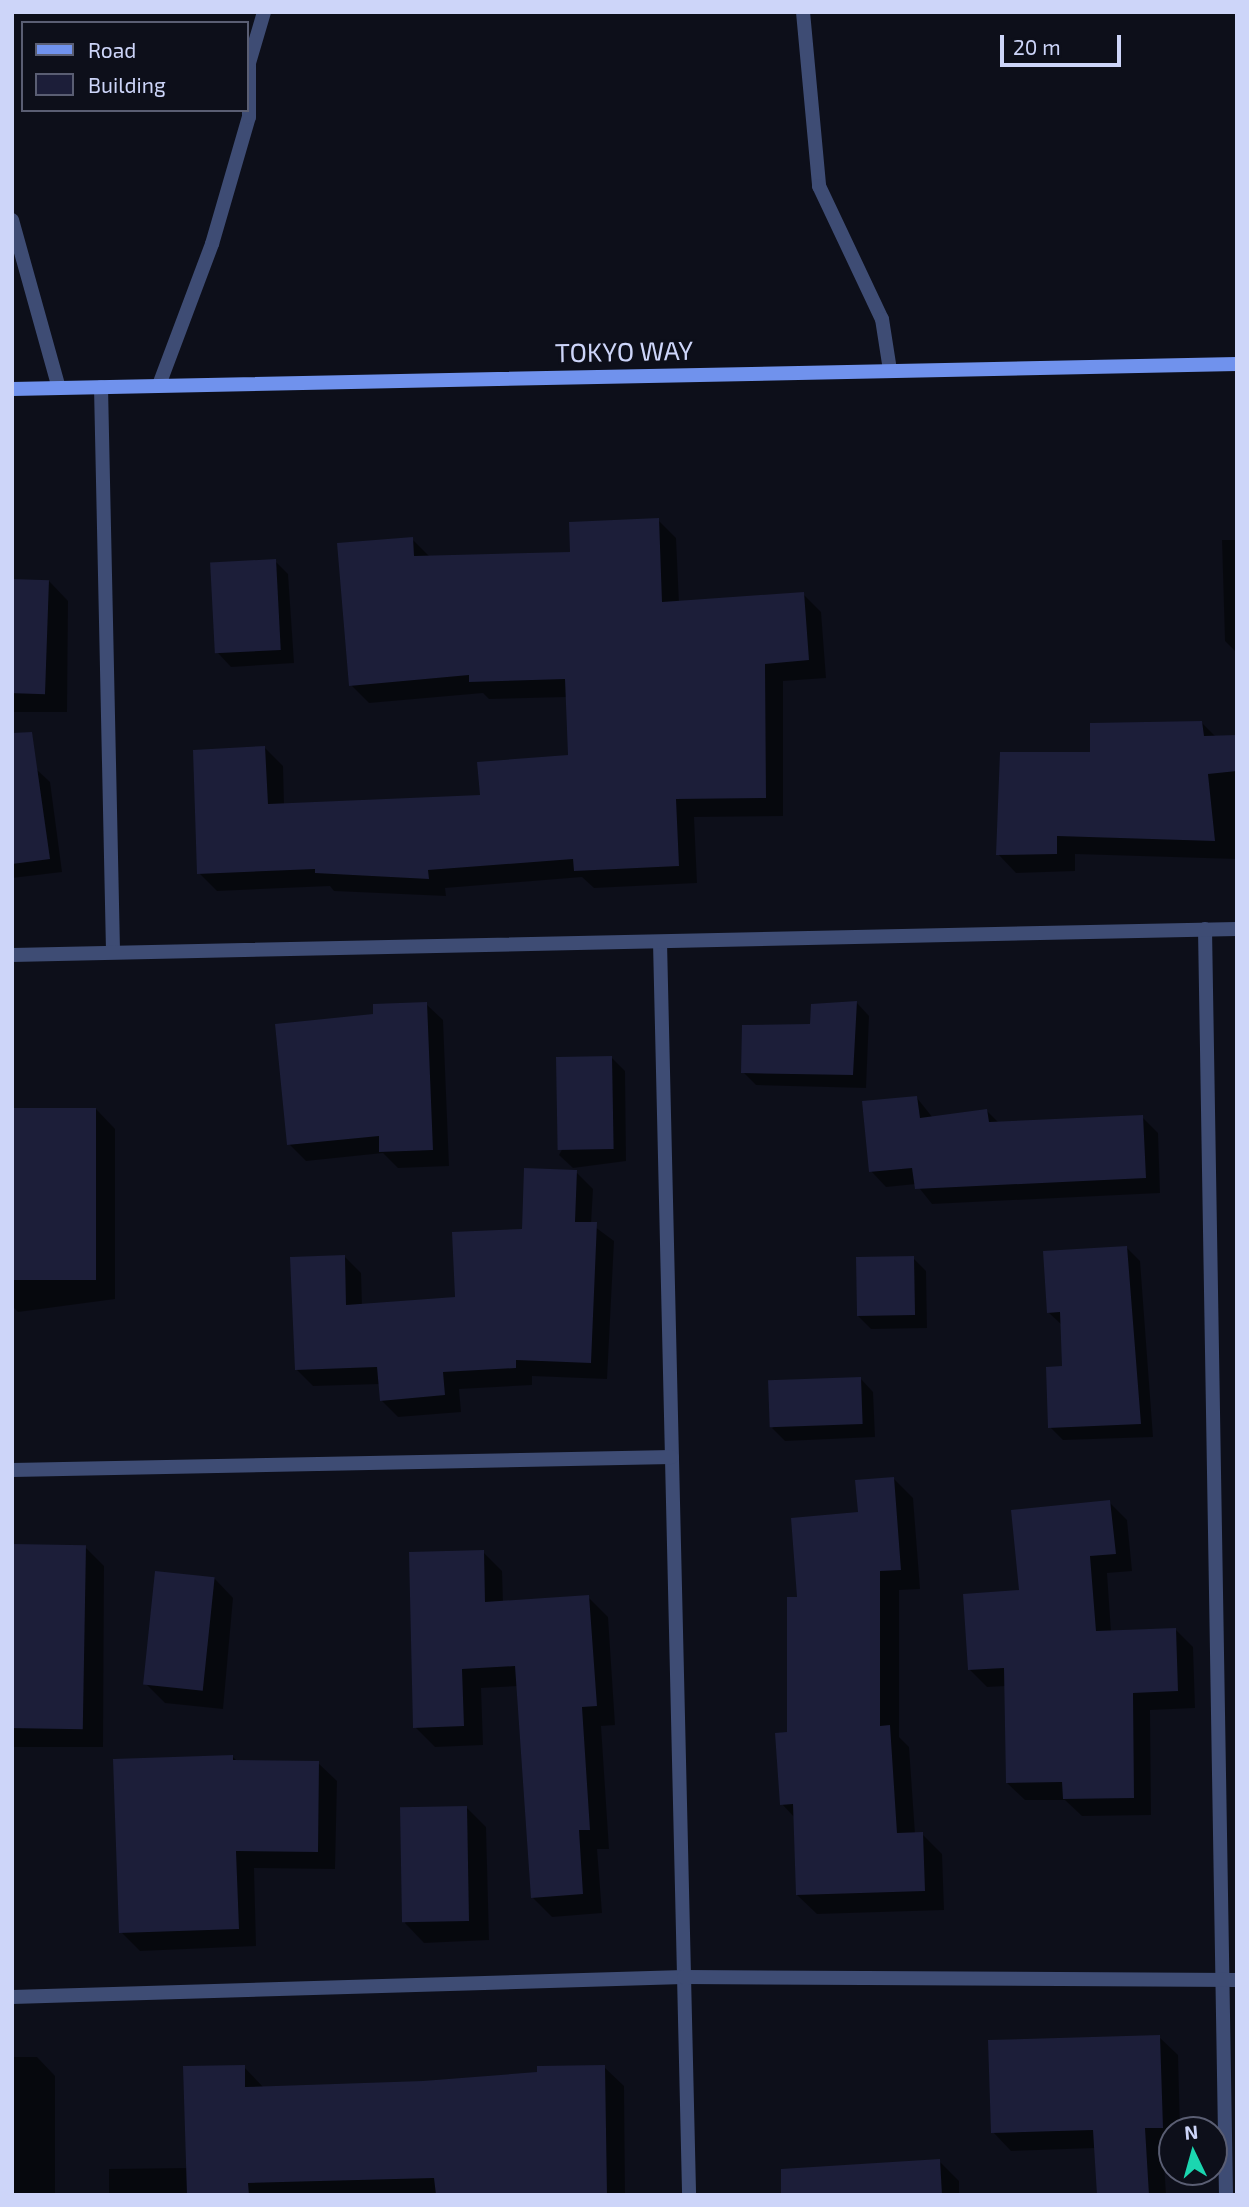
<!DOCTYPE html>
<html>
<head>
<meta charset="utf-8">
<style>
  body { margin:0 }
  #map { position:relative; width:1249px; height:2207px; overflow:hidden; background:#0d0f1a; font-family:"Exo 2",sans-serif }
  div>[style] { position:absolute }
  .shadow>* { inset:0; background:#0007 }
  .building>* { inset:0; background:#1c1e39; transform-origin:0 0 }
  .minor>* { height:14px; margin:-7px; padding:0 7px; transform-origin:7px; border-radius:7px; background:#3e4c74 }
  .secondary>* { height:14px; margin:-7px; padding:0 7px; transform-origin:7px; border-radius:7px; background:#7092ed }
  span { translate:-50% -50%; white-space:nowrap; text-align:center; line-height:1.15; -webkit-text-stroke:5px #0d0f1a; paint-order:stroke }
  .street-label { font-size:26px; color:#cdd5f9 }
  .frame { position:absolute; inset:0; border:14px solid #cdd5f9; pointer-events:none }
  .legend { position:absolute; left:21px; top:21px; width:228px; height:91px; box-sizing:border-box; background:#0d0f1a; border:2px solid #5a5e73; margin:0; padding:9px 12px; list-style:none; font-size:21px; color:#cdd5f9 }
  .legend li { display:flex; align-items:center; gap:14px; height:35px }
  .legend b { width:35px; border:2px solid #5a5e73 }
  .north { position:absolute; left:1158px; top:2116px; width:70px; height:70px; box-sizing:border-box; background:#0d0f1a; border:2px solid #5a5e73; border-radius:50%; rotate:355deg; font-size:19px; font-weight:700; line-height:28px; text-align:center; color:#cdd5f9 }
  .north::after { content:''; display:block; margin:auto; width:24px; height:32px; background:#1bd6b0; clip-path:polygon(50% 0,100% 100%,50% 72%,0 100%) }
  .scale { position:absolute; left:1000px; top:35px; width:121px; height:32px; box-sizing:border-box; border:4px solid #cdd5f9; border-top:0; padding-left:9px; font-size:21px; line-height:24px; white-space:nowrap; color:#cdd5f9; -webkit-text-stroke:5px #0d0f1a; paint-order:stroke }
</style>
</head>
<body>
<div id="map">
  <div class="shadow">
    <i style="clip-path:polygon(658px 520px,676px 538px,679px 603px,803px 594px,821px 612px,826px 678px,783px 681px,783px 816px,694px 817px,697px 883px,594px 888px,582px 877px,445px 888px,446px 896px,334px 891px,330px 886px,217px 891px,199px 873px,265px 748px,283px 766px,284px 805px,482px 797px,570px 756px,567px 697px,489px 699px,483px 693px,369px 703px,351px 685px,412px 539px,430px 557px,572px 554px)"></i>
    <i style="clip-path:polygon(1222px 540px,1237px 540px,1237px 653px,1225px 641px)"></i>
    <i style="clip-path:polygon(275px 561px,288px 574px,294px 663px,231px 667px,218px 653px)"></i>
    <i style="clip-path:polygon(12px 581px,49px 581px,68px 601px,67px 712px,12px 712px)"></i>
    <i style="clip-path:polygon(1202px 723px,1216px 737px,1237px 737px,1237px 859px,1075px 854px,1075px 871px,1016px 873px,998px 854px,1092px 754px)"></i>
    <i style="clip-path:polygon(36px 769px,50px 782px,62px 872px,12px 878px,12px 772px)"></i>
    <i style="clip-path:polygon(856px 1002px,869px 1016px,866px 1088px,756px 1085px,743px 1072px,812px 1025px)"></i>
    <i style="clip-path:polygon(426px 1004px,443px 1020px,449px 1166px,398px 1168px,383px 1153px,306px 1161px,289px 1144px,375px 1016px)"></i>
    <i style="clip-path:polygon(612px 1058px,625px 1071px,626px 1161px,573px 1168px,559px 1155px)"></i>
    <i style="clip-path:polygon(917px 1098px,933px 1118px,986px 1110px,999px 1123px,1142px 1117px,1158px 1133px,1160px 1193px,932px 1204px,916px 1184px,886px 1187px,871px 1171px)"></i>
    <i style="clip-path:polygon(96px 1109px,115px 1129px,115px 1299px,18px 1312px,12px 1306px,12px 1112px)"></i>
    <i style="clip-path:polygon(576px 1172px,593px 1189px,591px 1224px,614px 1241px,607px 1379px,532px 1376px,532px 1385px,459px 1389px,461px 1412px,398px 1417px,381px 1400px,380px 1384px,313px 1386px,296px 1369px,344px 1256px,361px 1273px,362px 1306px,457px 1299px)"></i>
    <i style="clip-path:polygon(1127px 1248px,1140px 1261px,1153px 1437px,1063px 1440px,1050px 1427px,1064px 1368px,1063px 1326px,1048px 1312px)"></i>
    <i style="clip-path:polygon(913px 1258px,926px 1271px,927px 1328px,871px 1329px,858px 1316px)"></i>
    <i style="clip-path:polygon(860px 1378px,873px 1392px,875px 1437px,785px 1441px,772px 1428px)"></i>
    <i style="clip-path:polygon(894px 1479px,913px 1498px,920px 1589px,899px 1590px,899px 1737px,909px 1747px,915px 1834px,922px 1834px,942px 1854px,944px 1910px,817px 1914px,797px 1895px,795px 1818px,782px 1804px,799px 1599px,859px 1514px)"></i>
    <i style="clip-path:polygon(1109px 1502px,1127px 1520px,1132px 1571px,1107px 1573px,1111px 1632px,1175px 1629px,1193px 1647px,1195px 1708px,1150px 1710px,1151px 1815px,1082px 1816px,1065px 1800px,1025px 1800px,1007px 1783px,1006px 1686px,987px 1687px,969px 1669px,1021px 1592px)"></i>
    <i style="clip-path:polygon(12px 1546px,85px 1547px,104px 1566px,103px 1747px,12px 1747px)"></i>
    <i style="clip-path:polygon(483px 1552px,502px 1571px,503px 1603px,588px 1597px,608px 1617px,615px 1725px,601px 1726px,609px 1849px,597px 1849px,602px 1913px,552px 1917px,533px 1898px,518px 1686px,481px 1688px,483px 1745px,435px 1747px,415px 1727px)"></i>
    <i style="clip-path:polygon(214px 1578px,233px 1598px,223px 1709px,165px 1703px,146px 1684px)"></i>
    <i style="clip-path:polygon(232px 1756px,238px 1762px,318px 1763px,337px 1781px,335px 1869px,254px 1868px,256px 1946px,140px 1951px,121px 1932px)"></i>
    <i style="clip-path:polygon(466px 1807px,486px 1827px,489px 1940px,424px 1943px,405px 1923px)"></i>
    <i style="clip-path:polygon(1159px 2037px,1178px 2055px,1180px 2130px,1172px 2130px,1172px 2146px,1163px 2146px,1166px 2195px,1098px 2195px,1096px 2148px,1011px 2151px,993px 2132px)"></i>
    <i style="clip-path:polygon(12px 2057px,37px 2057px,55px 2076px,55px 2195px,12px 2195px)"></i>
    <i style="clip-path:polygon(244px 2067px,264px 2088px,423px 2083px,604px 2067px,624px 2086px,625px 2195px,109px 2195px,109px 2169px,188px 2168px)"></i>
    <i style="clip-path:polygon(939px 2161px,959px 2181px,959px 2195px,813px 2195px)"></i>
  </div>
  <div class="building">
    <i style="clip-path:polygon(659px 518px,662px 602px,804px 592px,809px 660px,765px 664px,766px 798px,676px 799px,679px 866px,574px 871px,573px 859px,428px 870px,429px 879px,315px 873px,315px 869px,197px 874px,193px 750px,265px 746px,268px 804px,480px 795px,477px 762px,568px 755px,565px 679px,469px 682px,469px 675px,349px 686px,337px 543px,413px 537px,414px 556px,570px 552px,569px 522px)"></i>
    <i style="left:276px;top:559px;width:91px;height:66px;rotate:87deg"></i>
    <i style="left:12px;top:579px;width:37px;height:114px;rotate:2deg"></i>
    <i style="clip-path:polygon(1202px 721px,1204px 736px,1237px 735px,1237px 771px,1208px 774px,1215px 841px,1057px 836px,1057px 854px,996px 855px,1000px 752px,1090px 752px,1090px 723px)"></i>
    <i style="clip-path:polygon(32px 732px,50px 859px,12px 864px,12px 733px)"></i>
    <i style="clip-path:polygon(857px 1001px,853px 1075px,741px 1073px,742px 1025px,810px 1024px,811px 1004px)"></i>
    <i style="clip-path:polygon(427px 1002px,433px 1150px,379px 1152px,379px 1136px,287px 1145px,275px 1024px,373px 1014px,373px 1004px)"></i>
    <i style="left:612px;top:1056px;width:93px;height:56px;rotate:89deg"></i>
    <i style="clip-path:polygon(917px 1096px,920px 1118px,987px 1109px,989px 1122px,1143px 1115px,1146px 1178px,915px 1189px,912px 1168px,869px 1172px,862px 1101px)"></i>
    <i style="left:96px;top:1108px;width:172px;height:84px;rotate:90deg"></i>
    <i style="clip-path:polygon(524px 1168px,577px 1170px,575px 1222px,597px 1222px,591px 1363px,516px 1360px,516px 1368px,443px 1372px,445px 1395px,380px 1401px,377px 1367px,295px 1370px,290px 1257px,345px 1255px,346px 1305px,455px 1297px,452px 1232px,522px 1229px)"></i>
    <i style="clip-path:polygon(1127px 1246px,1141px 1424px,1048px 1428px,1046px 1367px,1062px 1366px,1060px 1312px,1047px 1313px,1043px 1251px)"></i>
    <i style="left:914px;top:1256px;width:59px;height:58px;rotate:89deg"></i>
    <i style="left:861px;top:1377px;width:47px;height:93px;rotate:88deg"></i>
    <i style="clip-path:polygon(894px 1477px,901px 1570px,880px 1571px,880px 1726px,890px 1725px,897px 1833px,923px 1832px,925px 1891px,796px 1895px,793px 1804px,780px 1805px,775px 1733px,787px 1732px,787px 1597px,797px 1597px,791px 1518px,858px 1512px,855px 1480px)"></i>
    <i style="clip-path:polygon(1110px 1500px,1116px 1554px,1090px 1556px,1096px 1631px,1176px 1628px,1178px 1691px,1133px 1693px,1134px 1798px,1063px 1799px,1062px 1782px,1006px 1783px,1004px 1668px,968px 1670px,963px 1594px,1019px 1590px,1011px 1510px)"></i>
    <i style="left:12px;top:1544px;width:74px;height:184px;rotate:1deg"></i>
    <i style="clip-path:polygon(484px 1550px,485px 1602px,589px 1595px,597px 1706px,582px 1707px,590px 1830px,579px 1830px,583px 1894px,531px 1898px,515px 1666px,462px 1669px,464px 1726px,413px 1728px,409px 1552px)"></i>
    <i style="left:155px;top:1571px;width:60px;height:114px;rotate:6deg"></i>
    <i style="clip-path:polygon(233px 1755px,233px 1760px,319px 1761px,318px 1852px,236px 1851px,239px 1929px,119px 1933px,113px 1759px)"></i>
    <i style="left:467px;top:1806px;width:115px;height:67px;rotate:89deg"></i>
    <i style="clip-path:polygon(1160px 2035px,1163px 2128px,1145px 2128px,1149px 2195px,1097px 2195px,1093px 2130px,991px 2133px,988px 2040px)"></i>
    <i style="clip-path:polygon(245px 2065px,245px 2087px,423px 2081px,537px 2072px,537px 2066px,605px 2065px,607px 2195px,436px 2195px,434px 2178px,248px 2183px,249px 2195px,187px 2195px,183px 2066px)"></i>
    <i style="clip-path:polygon(940px 2159px,942px 2195px,781px 2195px,781px 2169px)"></i>
  </div>
  <div class="minor">
    <i style="left:803px;top:12px;width:175px;rotate:84.7deg"></i>
    <i style="left:819px;top:186px;width:147px;rotate:64.7deg"></i>
    <i style="left:882px;top:319px;width:52px;rotate:81.1deg"></i>
    <i style="left:12px;top:220px;width:174px;rotate:74.4deg"></i>
    <i style="left:159px;top:385px;width:151px;rotate:-69.4deg"></i>
    <i style="left:212px;top:244px;width:132px;rotate:-73.8deg"></i>
    <i style="left:249px;top:117px;width:54px;rotate:-90deg"></i>
    <i style="left:249px;top:63px;width:53px;rotate:-73.6deg"></i>
    <i style="left:101px;top:387px;width:565px;rotate:88.78deg"></i>
    <i style="left:1205px;top:929px;width:1266px;rotate:89.05deg"></i>
    <i style="left:660px;top:942px;width:1253px;rotate:88.67deg"></i>
    <i style="left:12px;top:955px;width:1225px;rotate:-1.22deg"></i>
    <i style="left:12px;top:1470px;width:660px;rotate:-1.13deg"></i>
    <i style="left:12px;top:1997px;width:672px;rotate:-1.7deg"></i>
    <i style="left:684px;top:1977px;width:553px;rotate:0.31deg"></i>
  </div>
  <div class="secondary">
    <i style="left:12px;top:389px;width:1225px;rotate:-1.17deg"></i>
  </div>
  <div class="street-label">
    <span style="left:624px;top:351px;rotate:-1deg">TOKYO WAY</span>
  </div>
  <div class="frame"></div>
  <ul class="legend">
  <li><b style="height:9px;background:#7092ed"></b>Road</li>
  <li><b style="height:19px;background:#1c1e39"></b>Building</li>
  </ul>
  <div class="north">N</div>
  <div class="scale">20 m</div>
</div>
</body>
</html>
